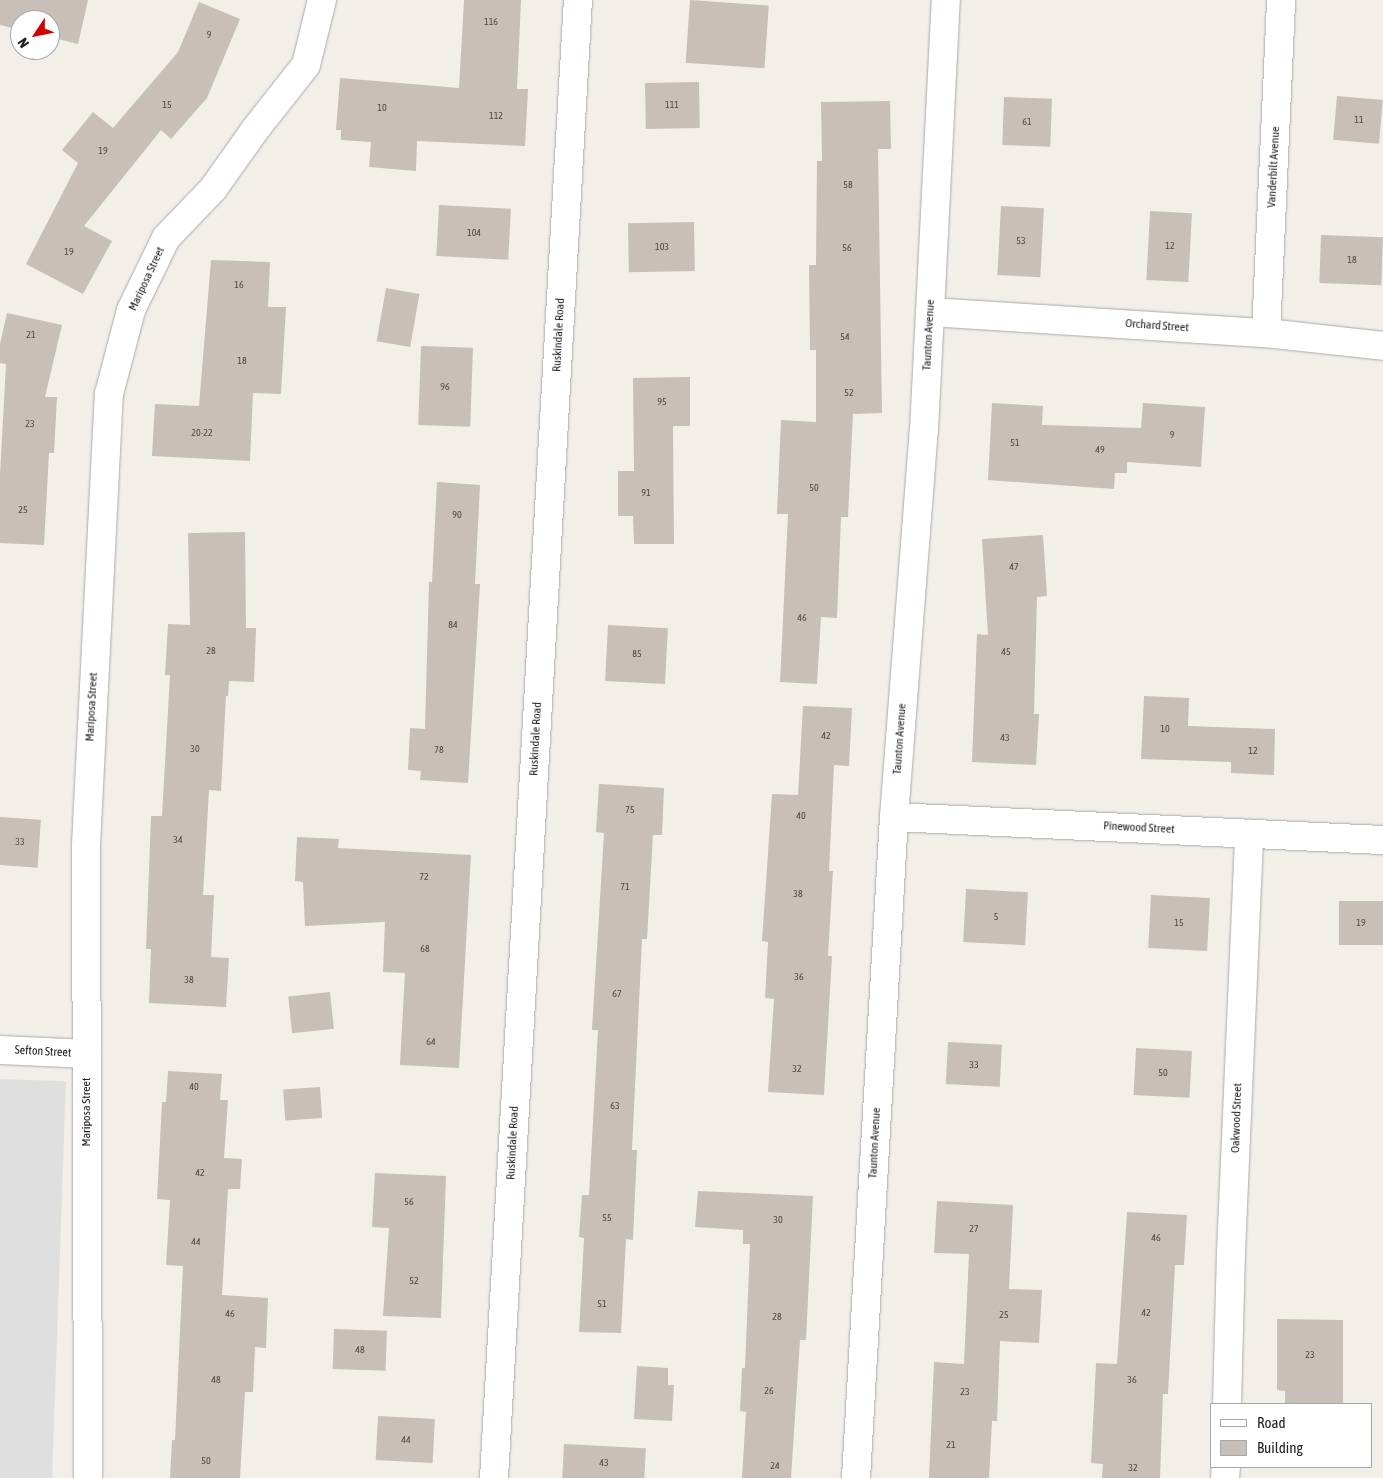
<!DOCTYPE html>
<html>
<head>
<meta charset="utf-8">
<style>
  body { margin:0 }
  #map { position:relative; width:1383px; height:1478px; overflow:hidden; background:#f2efe9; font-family:"Asap Condensed",sans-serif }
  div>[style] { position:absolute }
  .residential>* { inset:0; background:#e0dfdf; transform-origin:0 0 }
  .building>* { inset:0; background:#c7bfb8; transform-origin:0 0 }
  .roads { filter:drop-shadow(0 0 1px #a9a9a9) drop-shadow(0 0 1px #a9a9a9) }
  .minor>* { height:28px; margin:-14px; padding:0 14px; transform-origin:14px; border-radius:14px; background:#fff }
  span { translate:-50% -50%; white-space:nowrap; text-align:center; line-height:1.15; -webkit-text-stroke:4px #fff; paint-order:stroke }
  .number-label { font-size:10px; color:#4b4948 }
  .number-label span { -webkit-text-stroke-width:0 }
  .street-label { font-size:12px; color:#222 }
  .legend { position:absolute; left:1210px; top:1403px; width:162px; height:65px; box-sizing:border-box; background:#fff; border:1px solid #a7a7a7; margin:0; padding:6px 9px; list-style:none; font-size:15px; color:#222 }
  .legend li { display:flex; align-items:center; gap:10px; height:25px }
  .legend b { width:25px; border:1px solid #a7a7a7 }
  .north { position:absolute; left:10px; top:10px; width:50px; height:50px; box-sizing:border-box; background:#fff; border:1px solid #a7a7a7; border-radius:50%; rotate:236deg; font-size:14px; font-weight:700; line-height:20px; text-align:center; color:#222 }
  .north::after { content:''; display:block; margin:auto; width:18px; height:22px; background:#d40000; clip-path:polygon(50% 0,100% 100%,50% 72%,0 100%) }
</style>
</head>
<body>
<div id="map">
  <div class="residential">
    <i style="left:0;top:1079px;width:66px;height:399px;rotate:2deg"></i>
  </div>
  <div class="building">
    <i style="clip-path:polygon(0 0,88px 0,78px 44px,50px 37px,50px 20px,20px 20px,20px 30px,0 25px)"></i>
    <i style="clip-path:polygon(464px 0,521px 0,517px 89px,528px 89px,525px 146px,417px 141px,416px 171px,369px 167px,371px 142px,341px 140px,341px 130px,336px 130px,340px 78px,459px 88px)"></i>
    <i style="left:690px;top:0;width:79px;height:63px;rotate:4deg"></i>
    <i style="clip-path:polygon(199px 2px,240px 19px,207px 98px,171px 139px,161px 130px,84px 226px,112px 241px,83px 294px,26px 264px,78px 163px,62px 150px,93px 112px,113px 128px,178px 52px)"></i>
    <i style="left:699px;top:82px;width:46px;height:54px;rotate:89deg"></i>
    <i style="left:1337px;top:96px;width:46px;height:44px;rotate:5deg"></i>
    <i style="left:1004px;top:97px;width:48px;height:48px;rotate:2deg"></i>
    <i style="clip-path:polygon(890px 101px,891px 149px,878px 149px,882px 413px,853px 414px,848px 517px,841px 517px,837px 618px,821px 617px,817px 684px,780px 682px,788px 514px,777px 514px,781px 420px,816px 422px,816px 350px,810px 350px,809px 265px,816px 265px,817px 161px,822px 161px,821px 102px)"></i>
    <i style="left:439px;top:205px;width:72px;height:51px;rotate:3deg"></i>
    <i style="left:1001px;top:206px;width:43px;height:69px;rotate:3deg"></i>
    <i style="left:1150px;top:211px;width:42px;height:69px;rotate:3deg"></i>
    <i style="left:694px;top:222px;width:49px;height:66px;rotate:89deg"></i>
    <i style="left:1321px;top:235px;width:62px;height:48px;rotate:2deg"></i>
    <i style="clip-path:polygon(211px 260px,270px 262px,268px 307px,286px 307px,281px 394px,253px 393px,250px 461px,152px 456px,155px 404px,199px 406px)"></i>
    <i style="left:386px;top:288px;width:34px;height:54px;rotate:10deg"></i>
    <i style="clip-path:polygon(7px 313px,62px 325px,45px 397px,57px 397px,54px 453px,49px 453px,44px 545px,0 543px,0 475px,6px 364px,0 363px,0 344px)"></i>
    <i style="left:421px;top:346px;width:52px;height:79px;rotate:2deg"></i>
    <i style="clip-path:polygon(690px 377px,690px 426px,673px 426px,674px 544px,634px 544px,633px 516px,618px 516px,618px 471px,634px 471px,633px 378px)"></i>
    <i style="clip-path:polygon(992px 403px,1043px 406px,1042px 425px,1141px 428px,1143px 403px,1205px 407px,1201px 467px,1127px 462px,1127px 473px,1115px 473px,1114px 489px,988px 480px)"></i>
    <i style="clip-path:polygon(437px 482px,480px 485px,475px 584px,480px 584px,468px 783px,420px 780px,421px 771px,408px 770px,410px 728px,425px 729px,429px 582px,432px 582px)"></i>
    <i style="clip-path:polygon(245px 532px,246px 628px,256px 628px,254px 682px,229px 681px,228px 696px,226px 696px,221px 791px,209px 790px,203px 895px,214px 895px,211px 957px,229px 958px,226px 1007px,149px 1003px,151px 949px,146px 949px,151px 816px,162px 816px,170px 675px,165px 675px,168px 624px,190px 625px,188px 533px)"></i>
    <i style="clip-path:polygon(1043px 535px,1047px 596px,1037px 597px,1034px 714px,1039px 714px,1036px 765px,972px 762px,977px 634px,988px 635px,982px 539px)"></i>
    <i style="left:608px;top:625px;width:60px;height:56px;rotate:3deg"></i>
    <i style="clip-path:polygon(1144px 696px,1189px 698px,1188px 726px,1275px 729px,1274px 775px,1231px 773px,1231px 762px,1141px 759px)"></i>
    <i style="clip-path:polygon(803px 706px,852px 708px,849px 766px,834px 765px,829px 871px,833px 871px,828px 956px,832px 956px,824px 1095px,768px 1092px,774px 999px,765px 998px,768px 942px,762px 941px,772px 794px,798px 795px)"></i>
    <i style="clip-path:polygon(599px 784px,664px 788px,662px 835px,653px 835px,647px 939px,642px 939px,632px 1150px,637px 1150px,633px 1240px,626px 1239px,621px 1333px,579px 1332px,584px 1238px,579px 1237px,582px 1195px,589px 1195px,598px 1030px,592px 1030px,604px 833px,596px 832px)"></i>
    <i style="left:0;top:817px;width:41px;height:48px;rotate:4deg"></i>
    <i style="clip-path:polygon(297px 837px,339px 839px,338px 848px,471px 855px,459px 1068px,400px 1065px,405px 973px,383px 972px,385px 922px,305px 926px,303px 882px,295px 881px)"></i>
    <i style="left:966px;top:889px;width:62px;height:53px;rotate:3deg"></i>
    <i style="left:1151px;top:895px;width:59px;height:53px;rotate:3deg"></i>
    <i style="left:1383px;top:901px;width:44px;height:44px;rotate:90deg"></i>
    <i style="left:330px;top:992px;width:37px;height:42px;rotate:84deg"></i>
    <i style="left:948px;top:1042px;width:54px;height:42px;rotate:3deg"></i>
    <i style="left:1136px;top:1048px;width:56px;height:47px;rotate:3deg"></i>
    <i style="clip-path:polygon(168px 1071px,222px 1074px,220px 1100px,228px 1100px,224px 1158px,242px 1159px,240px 1189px,228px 1189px,222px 1295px,268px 1298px,266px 1348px,255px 1347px,253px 1392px,245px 1392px,240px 1478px,170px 1478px,172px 1440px,175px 1440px,183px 1266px,166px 1265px,170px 1200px,157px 1199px,162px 1102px,166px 1102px)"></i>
    <i style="left:320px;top:1087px;width:31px;height:37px;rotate:86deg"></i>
    <i style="clip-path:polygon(375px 1173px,446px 1176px,441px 1318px,383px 1316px,389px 1228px,372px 1227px)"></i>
    <i style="clip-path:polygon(698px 1191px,813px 1196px,806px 1340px,800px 1340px,791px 1478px,742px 1478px,746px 1412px,740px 1411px,742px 1368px,745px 1368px,750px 1244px,743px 1244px,743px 1230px,695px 1227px)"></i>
    <i style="clip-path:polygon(937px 1201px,1013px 1205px,1009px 1289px,1042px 1290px,1039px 1343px,1000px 1341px,997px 1421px,992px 1421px,989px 1478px,929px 1478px,934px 1362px,964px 1364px,969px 1254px,934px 1253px)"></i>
    <i style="clip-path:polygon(1127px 1212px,1187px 1215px,1184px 1265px,1175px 1265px,1168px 1394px,1163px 1394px,1160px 1478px,1102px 1478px,1103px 1464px,1091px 1463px,1096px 1363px,1117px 1364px)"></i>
    <i style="clip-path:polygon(1277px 1319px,1343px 1320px,1343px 1404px,1285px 1404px,1285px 1391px,1277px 1390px)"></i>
    <i style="left:334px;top:1329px;width:53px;height:40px;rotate:2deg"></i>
    <i style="clip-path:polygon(637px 1366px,668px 1368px,668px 1385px,674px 1385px,672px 1421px,634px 1419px)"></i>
    <i style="left:378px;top:1416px;width:57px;height:44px;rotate:3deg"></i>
    <i style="left:564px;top:1444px;width:82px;height:34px;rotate:3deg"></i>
  </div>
  <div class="roads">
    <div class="minor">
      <i style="left:930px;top:312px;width:337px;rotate:3.6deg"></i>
      <i style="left:1266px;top:333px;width:118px;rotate:6.3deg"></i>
      <i style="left:1266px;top:333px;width:333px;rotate:-87.4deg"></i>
      <i style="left:894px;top:817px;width:490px;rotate:2.7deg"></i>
      <i style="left:0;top:1050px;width:87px;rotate:2.6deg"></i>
      <i style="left:1227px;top:1404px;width:152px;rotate:-88.5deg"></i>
      <i style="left:1231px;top:1252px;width:419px;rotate:-87.5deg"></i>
      <i style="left:88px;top:1478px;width:633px;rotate:-90.18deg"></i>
      <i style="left:86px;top:845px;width:452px;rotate:-87.1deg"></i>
      <i style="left:109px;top:394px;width:87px;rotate:-75.3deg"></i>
      <i style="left:131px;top:310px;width:80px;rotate:-64.1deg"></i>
      <i style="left:166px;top:238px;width:68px;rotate:-46.2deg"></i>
      <i style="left:213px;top:189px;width:71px;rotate:-54.7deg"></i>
      <i style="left:254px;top:131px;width:84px;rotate:-51.8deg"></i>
      <i style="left:306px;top:65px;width:67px;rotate:-76.2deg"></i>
      <i style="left:494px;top:1478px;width:1480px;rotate:-86.75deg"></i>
      <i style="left:856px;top:1478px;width:662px;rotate:-86.71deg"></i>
      <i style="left:894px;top:817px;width:388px;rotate:-85.6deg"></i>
      <i style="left:924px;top:430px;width:431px;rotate:-87.1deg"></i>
      <i style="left:1225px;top:1478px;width:11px;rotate:-85deg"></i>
    </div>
  </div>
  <div class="number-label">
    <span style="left:491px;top:22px">116</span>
    <span style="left:209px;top:35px">9</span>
    <span style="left:167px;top:105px">15</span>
    <span style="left:672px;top:105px">111</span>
    <span style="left:382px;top:108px">10</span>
    <span style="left:496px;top:116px">112</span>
    <span style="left:1359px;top:120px">11</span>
    <span style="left:1027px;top:122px">61</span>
    <span style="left:103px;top:151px">19</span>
    <span style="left:848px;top:185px">58</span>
    <span style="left:474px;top:233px">104</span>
    <span style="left:1021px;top:241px">53</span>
    <span style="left:1170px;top:246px">12</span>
    <span style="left:662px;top:247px">103</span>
    <span style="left:847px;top:248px">56</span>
    <span style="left:69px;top:252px">19</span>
    <span style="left:1352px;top:260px">18</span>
    <span style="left:239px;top:285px">16</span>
    <span style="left:31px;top:335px">21</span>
    <span style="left:845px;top:337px">54</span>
    <span style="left:242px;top:361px">18</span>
    <span style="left:445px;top:387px">96</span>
    <span style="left:849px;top:393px">52</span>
    <span style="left:662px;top:402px">95</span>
    <span style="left:30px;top:424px">23</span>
    <span style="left:202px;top:433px">20-22</span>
    <span style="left:1172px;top:435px">9</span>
    <span style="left:1015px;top:443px">51</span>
    <span style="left:1100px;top:450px">49</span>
    <span style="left:814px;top:488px">50</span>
    <span style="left:646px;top:493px">91</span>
    <span style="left:23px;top:510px">25</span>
    <span style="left:457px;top:515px">90</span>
    <span style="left:1014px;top:567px">47</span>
    <span style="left:802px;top:618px">46</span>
    <span style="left:453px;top:625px">84</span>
    <span style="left:211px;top:651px">28</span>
    <span style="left:1006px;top:652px">45</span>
    <span style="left:637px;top:654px">85</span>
    <span style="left:1165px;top:729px">10</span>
    <span style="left:826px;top:736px">42</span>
    <span style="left:1005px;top:738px">43</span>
    <span style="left:195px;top:749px">30</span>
    <span style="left:439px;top:750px">78</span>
    <span style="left:1253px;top:751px">12</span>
    <span style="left:630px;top:810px">75</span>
    <span style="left:801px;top:816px">40</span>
    <span style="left:178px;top:840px">34</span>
    <span style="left:20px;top:842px">33</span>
    <span style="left:424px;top:877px">72</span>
    <span style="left:625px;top:887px">71</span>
    <span style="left:798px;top:894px">38</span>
    <span style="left:996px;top:917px">5</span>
    <span style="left:1179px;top:923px">15</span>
    <span style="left:1361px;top:923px">19</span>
    <span style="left:425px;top:949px">68</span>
    <span style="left:799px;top:977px">36</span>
    <span style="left:189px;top:980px">38</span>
    <span style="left:617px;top:994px">67</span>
    <span style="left:431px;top:1042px">64</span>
    <span style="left:974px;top:1065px">33</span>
    <span style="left:797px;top:1069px">32</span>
    <span style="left:1163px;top:1073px">50</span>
    <span style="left:194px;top:1087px">40</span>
    <span style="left:615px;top:1106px">63</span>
    <span style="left:200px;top:1173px">42</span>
    <span style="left:409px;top:1202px">56</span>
    <span style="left:607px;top:1218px">55</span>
    <span style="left:778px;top:1220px">30</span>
    <span style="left:974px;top:1229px">27</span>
    <span style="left:1156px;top:1238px">46</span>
    <span style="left:196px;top:1242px">44</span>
    <span style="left:414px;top:1281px">52</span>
    <span style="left:602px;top:1304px">51</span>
    <span style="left:1146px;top:1313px">42</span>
    <span style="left:230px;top:1314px">46</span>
    <span style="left:1004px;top:1315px">25</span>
    <span style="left:777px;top:1317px">28</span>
    <span style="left:360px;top:1350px">48</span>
    <span style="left:1310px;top:1355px">23</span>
    <span style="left:216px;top:1380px">48</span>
    <span style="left:1132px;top:1380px">36</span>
    <span style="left:769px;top:1391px">26</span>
    <span style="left:965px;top:1392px">23</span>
    <span style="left:406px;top:1440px">44</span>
    <span style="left:951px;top:1445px">21</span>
    <span style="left:206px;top:1461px">50</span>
    <span style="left:604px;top:1463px">43</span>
    <span style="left:775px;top:1466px">24</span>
    <span style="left:1133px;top:1468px">32</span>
  </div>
  <div class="street-label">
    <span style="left:1274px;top:167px;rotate:-87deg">Vanderbilt Avenue</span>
    <span style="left:147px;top:279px;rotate:-65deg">Mariposa Street</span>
    <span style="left:1157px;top:326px;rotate:4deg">Orchard Street</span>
    <span style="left:559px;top:335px;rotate:-87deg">Ruskindale Road</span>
    <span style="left:929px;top:335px;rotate:-87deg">Taunton Avenue</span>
    <span style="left:92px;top:707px;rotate:-87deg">Mariposa Street</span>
    <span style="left:536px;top:739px;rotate:-87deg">Ruskindale Road</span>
    <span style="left:900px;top:739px;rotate:-86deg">Taunton Avenue</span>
    <span style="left:1139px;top:828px;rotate:3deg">Pinewood Street</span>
    <span style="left:43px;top:1052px;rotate:3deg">Sefton Street</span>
    <span style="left:87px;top:1112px;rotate:-90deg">Mariposa Street</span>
    <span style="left:1237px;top:1118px;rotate:-88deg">Oakwood Street</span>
    <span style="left:513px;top:1143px;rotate:-87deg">Ruskindale Road</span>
    <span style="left:875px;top:1143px;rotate:-87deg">Taunton Avenue</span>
  </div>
  <ul class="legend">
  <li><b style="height:6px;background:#fff"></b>Road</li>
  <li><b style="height:14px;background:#c7bfb8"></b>Building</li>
  </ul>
  <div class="north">N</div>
</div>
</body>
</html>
